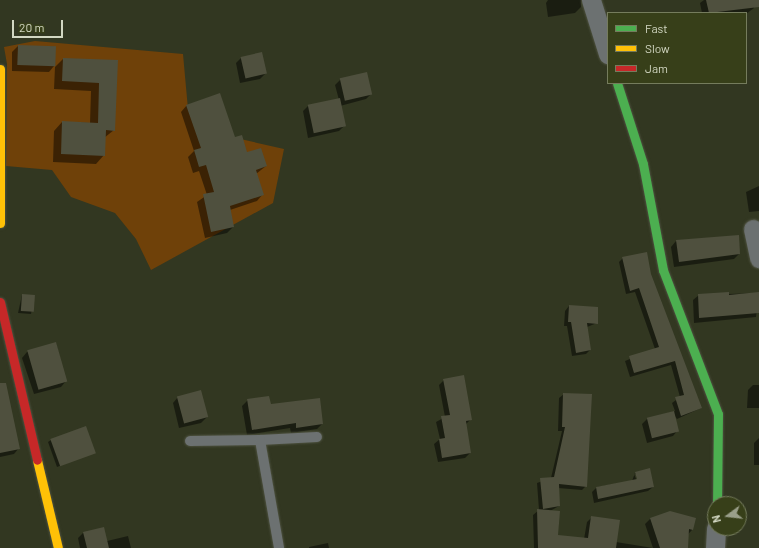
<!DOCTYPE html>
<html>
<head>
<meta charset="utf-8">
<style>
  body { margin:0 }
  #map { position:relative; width:759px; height:548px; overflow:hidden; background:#323721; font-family:Barlow,sans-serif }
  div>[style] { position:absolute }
  .green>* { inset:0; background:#6f4109 }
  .shadow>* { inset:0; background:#0007 }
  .building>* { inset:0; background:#4f503e; transform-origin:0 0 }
  .roads { filter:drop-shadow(0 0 1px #4e5240) drop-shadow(0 0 1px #4e5240) }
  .lane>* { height:10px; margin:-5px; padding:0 5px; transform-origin:5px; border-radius:5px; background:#6c7171 }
  .street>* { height:19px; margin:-9.5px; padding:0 9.5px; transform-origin:9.5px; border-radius:9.5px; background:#6c7171 }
  .fast>* { height:9px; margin:-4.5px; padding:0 4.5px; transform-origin:4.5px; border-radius:4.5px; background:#4caf50 }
  .slow>* { height:9px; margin:-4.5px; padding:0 4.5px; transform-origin:4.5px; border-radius:4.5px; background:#ffc107 }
  .jam>* { height:9px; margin:-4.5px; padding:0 4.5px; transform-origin:4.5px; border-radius:4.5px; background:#c62828 }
  span { translate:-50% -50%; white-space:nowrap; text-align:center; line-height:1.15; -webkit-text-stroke:4px #373f19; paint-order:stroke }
  .legend { position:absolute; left:607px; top:12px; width:140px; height:72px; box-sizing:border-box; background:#373f19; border:1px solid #757c5d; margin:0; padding:5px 7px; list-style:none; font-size:12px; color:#d2d7c2 }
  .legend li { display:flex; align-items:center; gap:8px; height:20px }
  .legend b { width:20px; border:1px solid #757c5d }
  .north { position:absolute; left:707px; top:496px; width:40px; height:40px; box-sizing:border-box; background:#373f19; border:1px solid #757c5d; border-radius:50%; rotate:255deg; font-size:11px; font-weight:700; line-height:16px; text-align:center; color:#d2d7c2 }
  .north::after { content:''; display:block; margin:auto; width:14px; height:18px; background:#9a9f8a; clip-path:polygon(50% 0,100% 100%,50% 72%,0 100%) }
  .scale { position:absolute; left:12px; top:20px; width:51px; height:18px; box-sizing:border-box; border:2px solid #d2d7c2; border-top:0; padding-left:5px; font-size:12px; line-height:14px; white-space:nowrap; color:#d2d7c2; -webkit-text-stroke:3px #373f19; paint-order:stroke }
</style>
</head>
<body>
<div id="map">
  <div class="green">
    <i style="clip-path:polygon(35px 41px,183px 54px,188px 109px,227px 136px,284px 149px,273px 203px,151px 270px,136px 239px,115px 213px,71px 197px,52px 170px,6px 166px,7px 64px,4px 47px)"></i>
  </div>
  <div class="shadow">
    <i style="clip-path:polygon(548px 0,581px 0,581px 7px,575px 13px,548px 17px,546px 3px)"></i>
    <i style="clip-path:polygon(704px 0,752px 0,754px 8px,746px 14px,702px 13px,700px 3px)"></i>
    <i style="clip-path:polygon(18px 46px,55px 47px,54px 66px,49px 72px,12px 71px,12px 52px)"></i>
    <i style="clip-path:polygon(241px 58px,266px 73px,260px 79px,240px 83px,236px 63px)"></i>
    <i style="clip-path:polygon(63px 59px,117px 61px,114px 130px,104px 138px,104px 155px,96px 164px,53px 162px,54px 131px,62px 122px,90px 123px,91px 91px,54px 89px,55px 67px)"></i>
    <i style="clip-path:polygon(366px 73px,371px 94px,366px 99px,340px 106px,344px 126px,339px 131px,308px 138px,303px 111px,308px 106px,339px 100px,335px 85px,340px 80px)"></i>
    <i style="clip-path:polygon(187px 105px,235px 138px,247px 154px,266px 166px,256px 174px,263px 194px,257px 201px,230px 210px,233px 227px,227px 233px,205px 238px,197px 202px,207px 195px,199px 171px,193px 173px,188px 157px,194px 151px,181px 112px)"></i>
    <i style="clip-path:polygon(759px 186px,759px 211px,749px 212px,746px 192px)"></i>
    <i style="clip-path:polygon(676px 241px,739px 254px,734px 259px,674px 267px,671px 247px)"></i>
    <i style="clip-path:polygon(623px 258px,650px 275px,701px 408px,677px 419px,674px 415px,678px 430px,673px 436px,647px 443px,642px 424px,647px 419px,675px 411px,672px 403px,680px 397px,671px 365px,630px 377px,625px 361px,655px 349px,635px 292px,626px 294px,619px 262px)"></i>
    <i style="clip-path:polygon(759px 293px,756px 317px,694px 323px,693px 300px,699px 295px)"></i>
    <i style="clip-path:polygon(22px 295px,34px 296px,31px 314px,18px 313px)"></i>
    <i style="clip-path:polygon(569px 306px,597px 323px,587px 327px,590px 350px,586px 354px,572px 356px,567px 326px,564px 326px,565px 311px)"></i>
    <i style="clip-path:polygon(56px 343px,66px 381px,61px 387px,34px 394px,22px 358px,27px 352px)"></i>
    <i style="clip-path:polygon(444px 380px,470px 420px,465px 425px,470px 453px,465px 458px,438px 462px,434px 444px,440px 439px,436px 422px,445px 417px,439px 385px)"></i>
    <i style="clip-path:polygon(753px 385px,759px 385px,759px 408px,747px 408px,748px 390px)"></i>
    <i style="clip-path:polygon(0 391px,19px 448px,14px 454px,0 457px)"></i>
    <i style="clip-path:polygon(564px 394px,586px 486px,582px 490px,558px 488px,559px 506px,550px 511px,557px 536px,584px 539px,587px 522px,592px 517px,616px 542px,653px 548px,645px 524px,650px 519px,695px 518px,692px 530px,675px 548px,534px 548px,533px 515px,539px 510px,537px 483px,551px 478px,562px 431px,558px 431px,559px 398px)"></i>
    <i style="clip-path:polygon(178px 397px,207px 417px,201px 423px,179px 428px,173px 403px)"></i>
    <i style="clip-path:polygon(248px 400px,270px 405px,322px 424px,317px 429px,291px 433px,290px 428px,247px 435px,242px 406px)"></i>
    <i style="clip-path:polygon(759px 438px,759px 465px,754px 465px,754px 443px)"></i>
    <i style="clip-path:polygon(51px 440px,95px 452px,57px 467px,48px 442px)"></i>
    <i style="clip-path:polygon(evenodd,635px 473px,653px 487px,648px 491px,594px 503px,592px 492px,597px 487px,632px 481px,635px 473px,634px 474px,637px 474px,638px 484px,634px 474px)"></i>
    <i style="clip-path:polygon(83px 533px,107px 541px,128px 536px,131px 548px,80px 548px,78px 538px)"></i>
    <i style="clip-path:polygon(328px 543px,329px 548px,309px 548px,309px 547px)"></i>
  </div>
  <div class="building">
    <i style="clip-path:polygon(706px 0,759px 0,759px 7px,709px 13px)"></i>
    <i style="left:18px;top:45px;width:38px;height:20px;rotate:2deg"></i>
    <i style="left:262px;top:52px;width:22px;height:22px;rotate:77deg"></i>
    <i style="clip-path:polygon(63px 58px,118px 60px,115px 131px,106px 130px,105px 156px,61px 154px,62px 121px,98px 123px,99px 83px,62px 81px)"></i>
    <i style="left:367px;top:72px;width:23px;height:28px;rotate:77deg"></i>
    <i style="clip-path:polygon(220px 93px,235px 137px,242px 135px,247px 152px,261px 148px,267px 166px,256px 170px,264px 195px,230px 206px,234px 227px,211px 232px,203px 194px,214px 192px,206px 165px,199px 167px,194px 150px,201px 148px,186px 105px)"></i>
    <i style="left:340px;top:98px;width:29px;height:33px;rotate:78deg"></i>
    <i style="clip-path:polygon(739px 235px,740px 254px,679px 262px,676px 240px)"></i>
    <i style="clip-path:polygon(647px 252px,651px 274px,702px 408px,681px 416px,675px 397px,684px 395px,675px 361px,634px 373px,629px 356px,659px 347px,639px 288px,630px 291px,622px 257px)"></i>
    <i style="clip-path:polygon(729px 292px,729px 295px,759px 292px,759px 313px,699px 318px,698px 294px)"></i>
    <i style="left:22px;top:294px;width:13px;height:17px;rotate:4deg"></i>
    <i style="clip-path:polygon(569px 305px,598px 307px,598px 324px,587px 323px,591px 350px,576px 353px,571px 322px,568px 322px)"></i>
    <i style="left:56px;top:342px;width:41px;height:30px;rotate:74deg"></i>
    <i style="clip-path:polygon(464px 375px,472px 420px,466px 421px,471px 453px,442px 458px,439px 439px,445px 438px,441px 416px,450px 415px,443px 379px)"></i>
    <i style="clip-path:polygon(0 383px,6px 383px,20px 449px,0 453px)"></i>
    <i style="left:201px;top:390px;width:28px;height:25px;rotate:75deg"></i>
    <i style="clip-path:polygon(563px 393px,592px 394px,587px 487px,559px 484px,560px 506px,543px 509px,540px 478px,554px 477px,565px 427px,562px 427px)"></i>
    <i style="clip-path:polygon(269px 396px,271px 404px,320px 398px,323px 424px,296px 428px,296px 423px,252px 430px,247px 399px)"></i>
    <i style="left:674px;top:411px;width:21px;height:28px;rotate:76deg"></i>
    <i style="left:86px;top:426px;width:29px;height:38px;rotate:70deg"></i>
    <i style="clip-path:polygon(650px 468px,654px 487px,598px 499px,596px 487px,637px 479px,635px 472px)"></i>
    <i style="clip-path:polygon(537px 509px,560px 511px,558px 535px,588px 538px,591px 516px,620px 520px,616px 548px,538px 548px)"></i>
    <i style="clip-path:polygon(670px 511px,696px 518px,693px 530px,689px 529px,688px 548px,660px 548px,650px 518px)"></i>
    <i style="clip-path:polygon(104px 527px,109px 548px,87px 548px,83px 532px)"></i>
  </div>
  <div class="roads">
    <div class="lane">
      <i style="left:260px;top:440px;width:57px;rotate:-3deg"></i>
      <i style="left:190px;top:441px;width:70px;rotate:-0.8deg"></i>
      <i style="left:260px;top:440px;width:110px;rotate:80deg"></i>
    </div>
    <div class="street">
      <i style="left:591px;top:0;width:57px;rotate:72.5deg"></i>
      <i style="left:753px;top:229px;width:30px;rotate:78deg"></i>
      <i style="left:715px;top:548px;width:20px;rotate:-87deg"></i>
    </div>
    <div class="fast">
      <i style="left:617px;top:83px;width:85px;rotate:72.2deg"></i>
      <i style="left:643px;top:164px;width:108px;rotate:79.3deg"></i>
      <i style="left:663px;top:270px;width:154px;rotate:69.1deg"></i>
      <i style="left:718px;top:414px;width:90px;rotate:90.6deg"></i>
    </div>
    <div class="slow">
      <i style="left:0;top:69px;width:154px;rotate:90deg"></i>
      <i style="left:37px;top:460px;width:90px;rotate:76.6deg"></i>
    </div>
    <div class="jam">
      <i style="left:0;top:302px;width:162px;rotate:76.8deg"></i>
    </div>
  </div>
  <ul class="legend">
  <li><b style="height:5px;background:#4caf50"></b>Fast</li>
  <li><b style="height:5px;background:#ffc107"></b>Slow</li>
  <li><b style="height:5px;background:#c62828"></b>Jam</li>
  </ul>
  <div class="north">N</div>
  <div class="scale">20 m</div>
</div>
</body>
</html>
